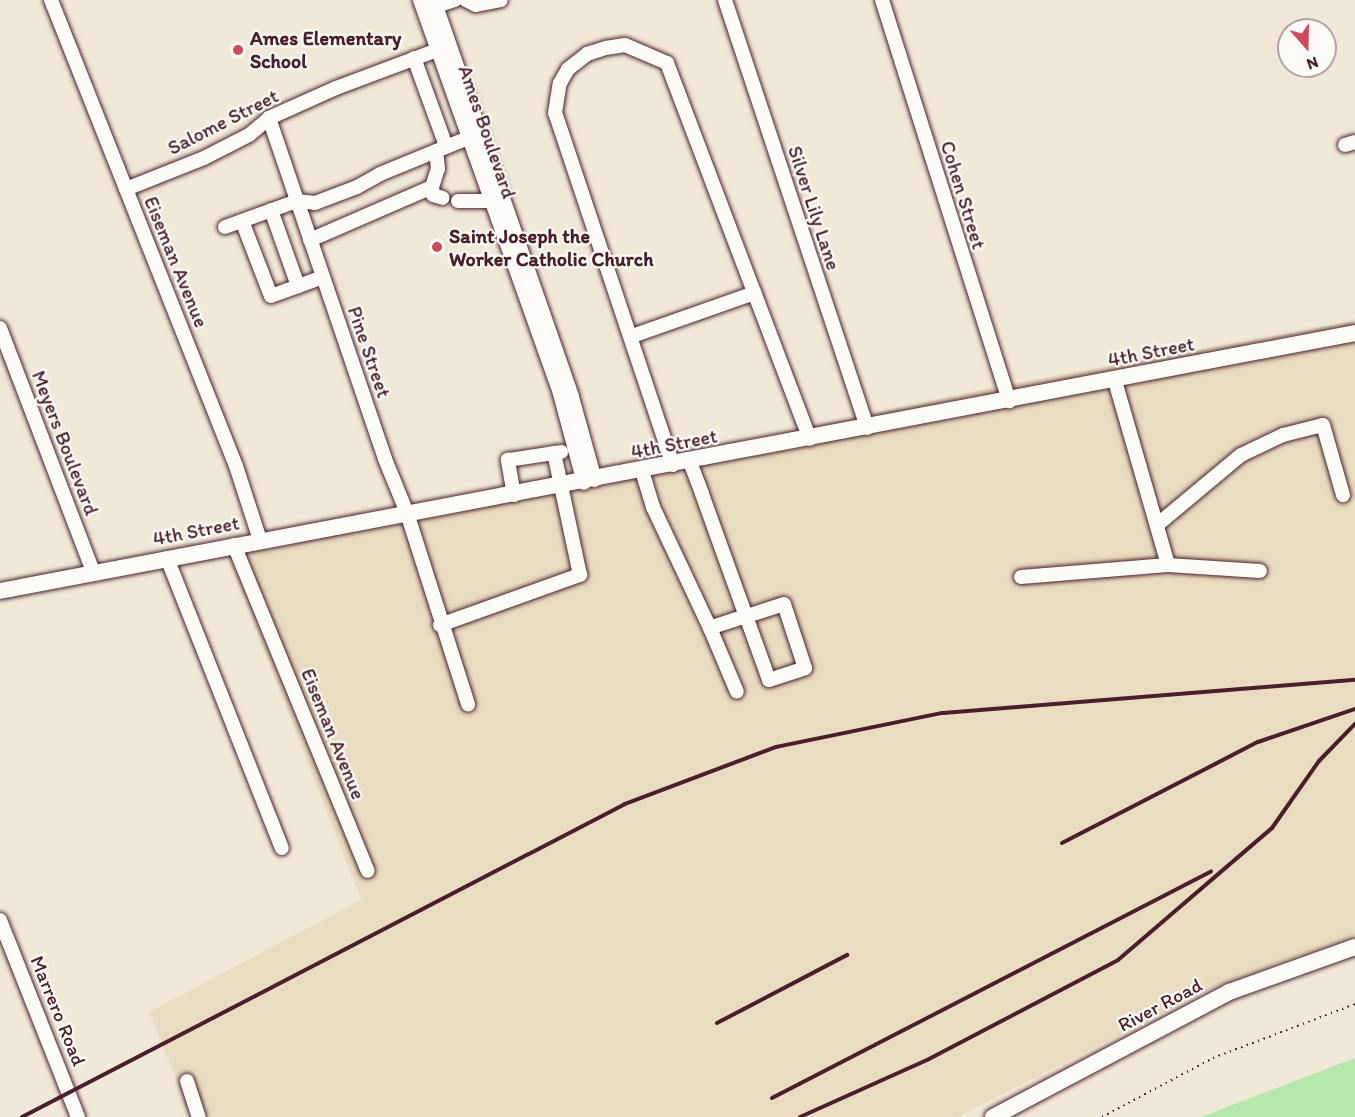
<!DOCTYPE html>
<html>
<head>
<meta charset="utf-8">
<style>
  body { margin:0 }
  #map { position:relative; width:1355px; height:1117px; overflow:hidden; background:#f1e9d7; font-family:Itim,sans-serif }
  div>[style] { position:absolute }
  .built>* { inset:0; background:#e9dcc0 }
  .green>* { inset:0; background:#b4e9ab }
  .path>* { height:2px; margin-top:-1px; transform-origin:0; background:repeating-linear-gradient(90deg,#4a1f2b 0 1.5px,transparent 0 6px) }
  .roads { filter:drop-shadow(0 0 2px #4a1f2b) drop-shadow(0 0 2px #4a1f2b) }
  .minor>* { height:14px; margin:-7px; padding:0 7px; transform-origin:7px; border-radius:7px; background:#fdfcf7 }
  .major>* { height:16px; margin:-8px; padding:0 8px; transform-origin:8px; border-radius:8px; background:#fdfcf7 }
  .rail>* { height:4px; margin:-2px; padding:0 2px; transform-origin:2px; border-radius:2px; background:#4a1f2b }
  .dots>* { width:16px; height:16px; translate:-50% -50%; box-sizing:border-box; border:3px solid #fdfcf7; border-radius:50% }
  span { translate:-50% -50%; white-space:nowrap; text-align:center; line-height:1.15; -webkit-text-stroke:4.5px #fdfcf7; paint-order:stroke }
  .poi-label { font-size:20px; color:#4a1f2b; font-weight:700 }
  .left { translate:0 -50%; text-align:left }
  .street-label { font-size:20px; color:#4a1f2b }
  .north { position:absolute; left:1277px; top:18px; width:60px; height:60px; box-sizing:border-box; background:#fdfcf7; border:2px solid #b5a4a5; border-radius:50%; rotate:160deg; font-size:16px; font-weight:700; line-height:24px; text-align:center; color:#4a1f2b }
  .north::after { content:''; display:block; margin:auto; width:21px; height:27px; background:#d1495b; clip-path:polygon(50% 0,100% 100%,50% 72%,0 100%) }
</style>
</head>
<body>
<div id="map">
  <div class="built">
    <i style="clip-path:polygon(1355px 321px,1355px 935px,1210px 989px,957px 1117px,191px 1117px,149px 1012px,361px 900px,222px 542px,570px 479px,1000px 386px)"></i>
  </div>
  <div class="green">
    <i style="clip-path:polygon(1355px 1058px,1355px 1117px,1201px 1117px)"></i>
  </div>
  <div class="path">
    <i style="left:1102px;top:1117px;width:126px;rotate:-28deg"></i>
    <i style="left:1213px;top:1058px;width:152px;rotate:-20.8deg"></i>
  </div>
  <div class="roads">
    <div class="minor">
      <i style="left:51px;top:0;width:501px;rotate:68.35deg"></i>
      <i style="left:236px;top:466px;width:78px;rotate:72deg"></i>
      <i style="left:420px;top:0;width:418px;rotate:70.4deg"></i>
      <i style="left:560px;top:394px;width:92px;rotate:74.9deg"></i>
      <i style="left:434px;top:0;width:420px;rotate:70.8deg"></i>
      <i style="left:572px;top:397px;width:86px;rotate:74.5deg"></i>
      <i style="left:466px;top:0;width:11px;rotate:27deg"></i>
      <i style="left:476px;top:5px;width:25px;rotate:-11deg"></i>
      <i style="left:725px;top:0;width:451px;rotate:71.6deg"></i>
      <i style="left:882px;top:0;width:421px;rotate:72.4deg"></i>
      <i style="left:436px;top:6px;width:20px;rotate:-18deg"></i>
      <i style="left:414px;top:58px;width:94px;rotate:70deg"></i>
      <i style="left:269px;top:118px;width:360px;rotate:71.2deg"></i>
      <i style="left:385px;top:459px;width:58px;rotate:67.8deg"></i>
      <i style="left:407px;top:513px;width:201px;rotate:72.3deg"></i>
      <i style="left:1345px;top:145px;width:10px;rotate:-17deg"></i>
      <i style="left:432px;top:187px;width:8px;rotate:83deg"></i>
      <i style="left:433px;top:195px;width:10px;rotate:17deg"></i>
      <i style="left:126px;top:189px;width:84px;rotate:-21.7deg"></i>
      <i style="left:204px;top:158px;width:51px;rotate:-27.1deg"></i>
      <i style="left:249px;top:135px;width:26px;rotate:-40deg"></i>
      <i style="left:269px;top:118px;width:73px;rotate:-24.1deg"></i>
      <i style="left:336px;top:88px;width:116px;rotate:-20.6deg"></i>
      <i style="left:458px;top:201px;width:33px"></i>
      <i style="left:271px;top:210px;width:81px;rotate:70.4deg"></i>
      <i style="left:242px;top:221px;width:80px;rotate:68.9deg"></i>
      <i style="left:271px;top:296px;width:55px;rotate:-20.1deg"></i>
      <i style="left:225px;top:227px;width:77px;rotate:-19.9deg"></i>
      <i style="left:297px;top:201px;width:18px;rotate:6deg"></i>
      <i style="left:315px;top:203px;width:45px;rotate:-20.9deg"></i>
      <i style="left:357px;top:187px;width:26px;rotate:-29deg"></i>
      <i style="left:380px;top:174px;width:95px;rotate:-22.2deg"></i>
      <i style="left:310px;top:240px;width:133px;rotate:-23.5deg"></i>
      <i style="left:432px;top:187px;width:19px;rotate:-72deg"></i>
      <i style="left:438px;top:169px;width:18px;rotate:-96deg"></i>
      <i style="left:0;top:328px;width:261px;rotate:69.1deg"></i>
      <i style="left:632px;top:336px;width:130px;rotate:-19.3deg"></i>
      <i style="left:1115px;top:381px;width:191px;rotate:73.9deg"></i>
      <i style="left:690px;top:462px;width:34px;rotate:69deg"></i>
      <i style="left:702px;top:494px;width:130px;rotate:70.2deg"></i>
      <i style="left:746px;top:616px;width:68px;rotate:70.2deg"></i>
      <i style="left:769px;top:680px;width:38px;rotate:-18deg"></i>
      <i style="left:805px;top:668px;width:67px;rotate:-108.2deg"></i>
      <i style="left:784px;top:604px;width:40px;rotate:162deg"></i>
      <i style="left:746px;top:616px;width:38px;rotate:162deg"></i>
      <i style="left:710px;top:628px;width:69px;rotate:67.1deg"></i>
      <i style="left:673px;top:465px;width:371px;rotate:-108.5deg"></i>
      <i style="left:555px;top:113px;width:30px;rotate:-81deg"></i>
      <i style="left:560px;top:83px;width:16px;rotate:-60deg"></i>
      <i style="left:568px;top:69px;width:24px;rotate:-38deg"></i>
      <i style="left:587px;top:54px;width:20px;rotate:-18deg"></i>
      <i style="left:606px;top:48px;width:19px;rotate:-9deg"></i>
      <i style="left:625px;top:45px;width:46px;rotate:23.2deg"></i>
      <i style="left:667px;top:63px;width:402px;rotate:69.2deg"></i>
      <i style="left:642px;top:471px;width:38px;rotate:73deg"></i>
      <i style="left:653px;top:507px;width:134px;rotate:64.8deg"></i>
      <i style="left:514px;top:495px;width:36px;rotate:-100deg"></i>
      <i style="left:508px;top:460px;width:54px;rotate:-8.6deg"></i>
      <i style="left:1157px;top:525px;width:109px;rotate:-39.8deg"></i>
      <i style="left:1241px;top:455px;width:47px;rotate:-25.5deg"></i>
      <i style="left:1283px;top:435px;width:41px;rotate:-14deg"></i>
      <i style="left:1323px;top:425px;width:73px;rotate:74.1deg"></i>
      <i style="left:234px;top:545px;width:352px;rotate:67.7deg"></i>
      <i style="left:167px;top:558px;width:312px;rotate:68.4deg"></i>
      <i style="left:1021px;top:577px;width:147px;rotate:-4.7deg"></i>
      <i style="left:1168px;top:565px;width:92px;rotate:3.7deg"></i>
      <i style="left:440px;top:625px;width:149px;rotate:-19.7deg"></i>
      <i style="left:580px;top:575px;width:125px;rotate:-102deg"></i>
      <i style="left:0;top:920px;width:212px;rotate:68.4deg"></i>
      <i style="left:187px;top:1081px;width:38px;rotate:72deg"></i>
    </div>
    <div class="major">
      <i style="left:0;top:591px;width:1379px;rotate:-10.78deg"></i>
      <i style="left:993px;top:1117px;width:267px;rotate:-27.9deg"></i>
      <i style="left:1229px;top:992px;width:134px;rotate:-19.7deg"></i>
    </div>
  </div>
  <div class="rail">
    <i style="left:1062px;top:843px;width:220px;rotate:-27.3deg"></i>
    <i style="left:1258px;top:742px;width:102px;rotate:-18.8deg"></i>
    <i style="left:717px;top:1023px;width:147px;rotate:-27.6deg"></i>
    <i style="left:772px;top:1098px;width:494px;rotate:-27.3deg"></i>
    <i style="left:22px;top:1117px;width:679px;rotate:-27.43deg"></i>
    <i style="left:625px;top:804px;width:161px;rotate:-20.7deg"></i>
    <i style="left:776px;top:747px;width:169px;rotate:-11.6deg"></i>
    <i style="left:942px;top:713px;width:414px;rotate:-4.6deg"></i>
    <i style="left:800px;top:1117px;width:141px;rotate:-24.2deg"></i>
    <i style="left:929px;top:1059px;width:213px;rotate:-27.6deg"></i>
    <i style="left:1118px;top:960px;width:203px;rotate:-40.6deg"></i>
    <i style="left:1272px;top:828px;width:82px;rotate:-55deg"></i>
    <i style="left:1319px;top:761px;width:52px;rotate:-45.8deg"></i>
  </div>
  <div class="dots">
    <i style="left:238px;top:50px;background:#d1495b"></i>
    <i style="left:437px;top:247px;background:#d1495b"></i>
  </div>
  <div class="poi-label">
    <span class="left" style="left:250px;top:50px">Ames Elementary<br>School</span>
    <span class="left" style="left:449px;top:248px">Saint Joseph the<br>Worker Catholic Church</span>
  </div>
  <div class="street-label">
    <span style="left:223px;top:122px;rotate:-27deg">Salome Street</span>
    <span style="left:487px;top:132px;rotate:71deg">Ames Boulevard</span>
    <span style="left:963px;top:195px;rotate:73deg">Cohen Street</span>
    <span style="left:814px;top:208px;rotate:72deg">Silver Lily Lane</span>
    <span style="left:176px;top:262px;rotate:68deg">Eiseman Avenue</span>
    <span style="left:369px;top:352px;rotate:71deg">Pine Street</span>
    <span style="left:1151px;top:352px;rotate:-11deg">4th Street</span>
    <span style="left:65px;top:443px;rotate:69deg">Meyers Boulevard</span>
    <span style="left:674px;top:444px;rotate:-11deg">4th Street</span>
    <span style="left:196px;top:531px;rotate:-11deg">4th Street</span>
    <span style="left:333px;top:734px;rotate:68deg">Eiseman Avenue</span>
    <span style="left:1160px;top:1005px;rotate:-28deg">River Road</span>
    <span style="left:58px;top:1011px;rotate:68deg">Marrero Road</span>
  </div>
  <div class="north">N</div>
</div>
</body>
</html>
